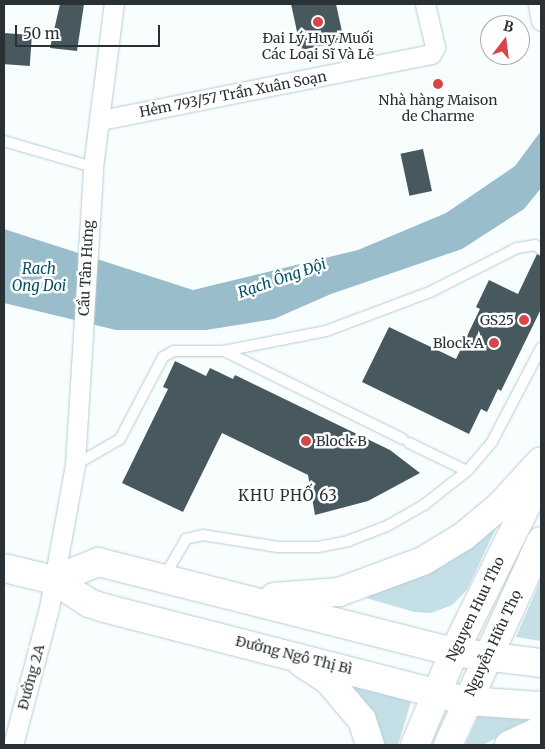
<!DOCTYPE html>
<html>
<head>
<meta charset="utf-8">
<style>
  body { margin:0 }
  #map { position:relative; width:545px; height:749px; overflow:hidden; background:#f8fdfe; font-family:Merriweather,serif }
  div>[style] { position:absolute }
  .green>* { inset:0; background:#c5dfe7 }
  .water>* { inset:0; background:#99bdca }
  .building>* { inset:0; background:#47595f; transform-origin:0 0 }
  .roads { filter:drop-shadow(0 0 1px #b7ccd3) drop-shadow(0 0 1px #b7ccd3) }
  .lane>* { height:10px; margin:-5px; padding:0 5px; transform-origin:5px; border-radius:5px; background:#fff }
  .street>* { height:19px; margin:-9.5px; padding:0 9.5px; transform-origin:9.5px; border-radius:9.5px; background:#fff }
  .secondary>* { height:28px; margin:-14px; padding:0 14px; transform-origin:14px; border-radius:14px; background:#fff }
  .primary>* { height:28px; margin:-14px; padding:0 14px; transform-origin:14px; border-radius:14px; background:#fff }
  .dots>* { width:14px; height:14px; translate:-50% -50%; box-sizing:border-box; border:2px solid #fff; border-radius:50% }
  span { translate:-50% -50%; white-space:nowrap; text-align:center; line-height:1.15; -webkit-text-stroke:5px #fff; paint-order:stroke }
  .poi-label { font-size:14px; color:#293134 }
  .right { translate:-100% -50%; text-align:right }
  .left { translate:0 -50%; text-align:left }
  .street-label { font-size:14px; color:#293134 }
  .water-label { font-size:15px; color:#025264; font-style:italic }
  .neighbourhood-label { font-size:15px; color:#293134; letter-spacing:1px }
  .frame { position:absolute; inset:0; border:5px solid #293134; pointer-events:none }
  .north { position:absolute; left:480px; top:15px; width:50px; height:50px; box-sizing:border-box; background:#fff; border:1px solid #a9adae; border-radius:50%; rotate:15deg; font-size:14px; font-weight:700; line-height:20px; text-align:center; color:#293134 }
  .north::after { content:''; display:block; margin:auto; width:18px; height:22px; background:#d54648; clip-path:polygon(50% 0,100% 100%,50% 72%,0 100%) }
  .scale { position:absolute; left:15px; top:25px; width:145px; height:22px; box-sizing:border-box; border:2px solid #293134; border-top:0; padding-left:6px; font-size:15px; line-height:18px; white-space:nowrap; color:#293134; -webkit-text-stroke:4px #fff; paint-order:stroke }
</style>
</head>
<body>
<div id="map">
  <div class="green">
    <i style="clip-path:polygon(497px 526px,467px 590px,452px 605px,431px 613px,414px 612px,363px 597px)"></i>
    <i style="clip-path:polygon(541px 579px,541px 641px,516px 637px)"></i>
    <i style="clip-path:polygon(348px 683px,411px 702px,398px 745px,382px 745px)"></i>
    <i style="clip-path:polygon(479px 714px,535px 718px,483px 745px,465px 745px)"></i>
  </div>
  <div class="water">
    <i style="clip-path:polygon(541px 131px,541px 188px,524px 209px,462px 249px,331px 294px,274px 319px,206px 330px,116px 330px,4px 303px,4px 229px,193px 290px,358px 250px,446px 213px,515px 166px)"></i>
  </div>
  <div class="building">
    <i style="clip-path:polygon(60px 4px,84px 4px,77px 51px,50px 48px)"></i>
    <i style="clip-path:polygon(291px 4px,336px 4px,344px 41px,301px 50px)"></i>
    <i style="left:4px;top:33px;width:28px;height:31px;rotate:4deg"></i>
    <i style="left:423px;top:149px;width:43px;height:23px;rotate:78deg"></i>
    <i style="clip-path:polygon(537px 254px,541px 256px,541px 309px,501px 391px,498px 389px,487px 412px,481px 409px,469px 434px,362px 382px,389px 327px,456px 359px,480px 309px,476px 307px,489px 280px,518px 294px)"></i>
    <i style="clip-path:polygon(175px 361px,206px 376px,210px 368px,233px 379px,235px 375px,390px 450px,420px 473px,368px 501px,315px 515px,308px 475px,222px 433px,183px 512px,122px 483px,168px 389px,163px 387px)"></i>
  </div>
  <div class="roads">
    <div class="lane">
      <i style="left:4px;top:141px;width:93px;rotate:16.3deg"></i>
      <i style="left:224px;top:351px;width:199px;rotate:26.2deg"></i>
      <i style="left:409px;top:443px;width:64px;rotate:25.8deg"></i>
      <i style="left:75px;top:465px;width:52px;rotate:-30deg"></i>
      <i style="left:120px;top:439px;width:93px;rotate:-62.3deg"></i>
      <i style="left:163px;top:357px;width:13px;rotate:-29deg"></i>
      <i style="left:174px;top:351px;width:50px"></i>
      <i style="left:224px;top:351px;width:104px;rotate:-11.1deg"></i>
      <i style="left:326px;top:331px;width:111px;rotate:-20.6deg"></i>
      <i style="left:430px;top:292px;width:97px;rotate:-26.8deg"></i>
      <i style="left:517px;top:248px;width:18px;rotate:-9deg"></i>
      <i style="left:535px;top:245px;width:7px;rotate:34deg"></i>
      <i style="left:164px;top:577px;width:44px;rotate:-59.9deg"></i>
      <i style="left:186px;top:539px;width:17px;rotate:-13deg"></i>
      <i style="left:203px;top:535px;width:76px;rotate:9.1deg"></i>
      <i style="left:278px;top:547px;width:40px"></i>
      <i style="left:318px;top:547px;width:31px;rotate:-11deg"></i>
      <i style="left:348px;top:541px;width:42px;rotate:-21deg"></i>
      <i style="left:387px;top:526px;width:43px;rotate:-29.6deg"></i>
      <i style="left:424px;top:505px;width:55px;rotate:-38.3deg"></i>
      <i style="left:467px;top:471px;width:38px;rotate:-49deg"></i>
      <i style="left:492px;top:442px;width:106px;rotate:-62.5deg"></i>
    </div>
    <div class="street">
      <i style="left:538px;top:4px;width:17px;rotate:80deg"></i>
      <i style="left:101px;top:120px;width:337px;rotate:-11.3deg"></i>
      <i style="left:431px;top:54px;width:8px;rotate:-60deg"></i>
      <i style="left:435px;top:47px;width:44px;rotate:-103.1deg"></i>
      <i style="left:13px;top:745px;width:142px;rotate:-75.3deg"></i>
      <i style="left:49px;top:608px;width:145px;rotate:-79.7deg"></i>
      <i style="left:75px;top:465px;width:299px;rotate:-86.5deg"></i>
      <i style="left:93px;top:167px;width:164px;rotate:-82.7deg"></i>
    </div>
    <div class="secondary">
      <i style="left:4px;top:568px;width:51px;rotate:13.5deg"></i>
      <i style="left:54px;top:580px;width:42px;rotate:33.3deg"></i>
      <i style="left:89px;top:603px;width:16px;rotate:18deg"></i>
      <i style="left:104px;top:608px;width:375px;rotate:14.4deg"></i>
      <i style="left:467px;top:701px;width:74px;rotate:3.9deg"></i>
      <i style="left:54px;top:580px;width:48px;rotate:-22.2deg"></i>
      <i style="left:98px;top:562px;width:367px;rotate:14.2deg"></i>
      <i style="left:454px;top:652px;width:88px;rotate:7.2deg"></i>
      <i style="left:274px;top:597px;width:65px;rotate:-4.4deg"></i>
      <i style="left:339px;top:592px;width:90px;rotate:-20.3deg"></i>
      <i style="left:423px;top:561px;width:48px;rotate:-31.4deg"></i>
      <i style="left:464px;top:536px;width:48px;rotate:-40deg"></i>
      <i style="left:501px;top:505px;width:59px;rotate:-47.7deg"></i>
      <i style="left:302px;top:663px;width:31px;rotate:33deg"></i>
      <i style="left:328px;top:680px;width:52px;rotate:49.6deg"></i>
      <i style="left:362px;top:720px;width:26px;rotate:72deg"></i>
      <i style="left:509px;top:745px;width:35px;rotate:-25deg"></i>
    </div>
    <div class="primary">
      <i style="left:415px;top:745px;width:101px;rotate:-67.2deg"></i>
      <i style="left:454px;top:652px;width:196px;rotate:-63.7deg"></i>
      <i style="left:448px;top:745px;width:224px;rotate:-65.5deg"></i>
    </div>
  </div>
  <div class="dots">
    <i style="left:318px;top:22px;background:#d54648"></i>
    <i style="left:438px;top:84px;background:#d54648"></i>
    <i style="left:524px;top:320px;background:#d54648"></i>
    <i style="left:494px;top:343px;background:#d54648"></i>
    <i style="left:306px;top:441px;background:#d54648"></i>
  </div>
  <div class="poi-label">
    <span style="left:318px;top:46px">Đại Lý Huy Muối<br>Các Loại Sĩ Và Lẽ</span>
    <span style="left:438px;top:108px">Nhà hàng Maison<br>de Charme</span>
    <span class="right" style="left:514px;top:320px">GS25</span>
    <span class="right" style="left:484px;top:343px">Block A</span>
    <span class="left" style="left:316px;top:441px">Block B</span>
  </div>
  <div class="street-label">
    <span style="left:233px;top:94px;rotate:-11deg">Hẻm 793/57 Trần Xuân Soạn</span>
    <span style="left:86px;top:268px;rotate:-87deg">Cầu Tân Hưng</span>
    <span style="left:475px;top:609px;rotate:-64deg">Nguyen Huu Tho</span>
    <span style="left:493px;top:643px;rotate:-65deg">Nguyễn Hữu Thọ</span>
    <span style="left:294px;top:655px;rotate:14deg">Đường Ngô Thị Bì</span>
    <span style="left:31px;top:677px;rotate:-75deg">Đường 2A</span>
  </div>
  <div class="water-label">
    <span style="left:39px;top:277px">Rach<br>Ong Doi</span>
    <span style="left:282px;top:278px;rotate:-19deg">Rạch Ông Đội</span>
  </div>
  <div class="neighbourhood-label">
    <span style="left:288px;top:496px">KHU PHỐ 63</span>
  </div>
  <div class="frame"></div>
  <div class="north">B</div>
  <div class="scale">50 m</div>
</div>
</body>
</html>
